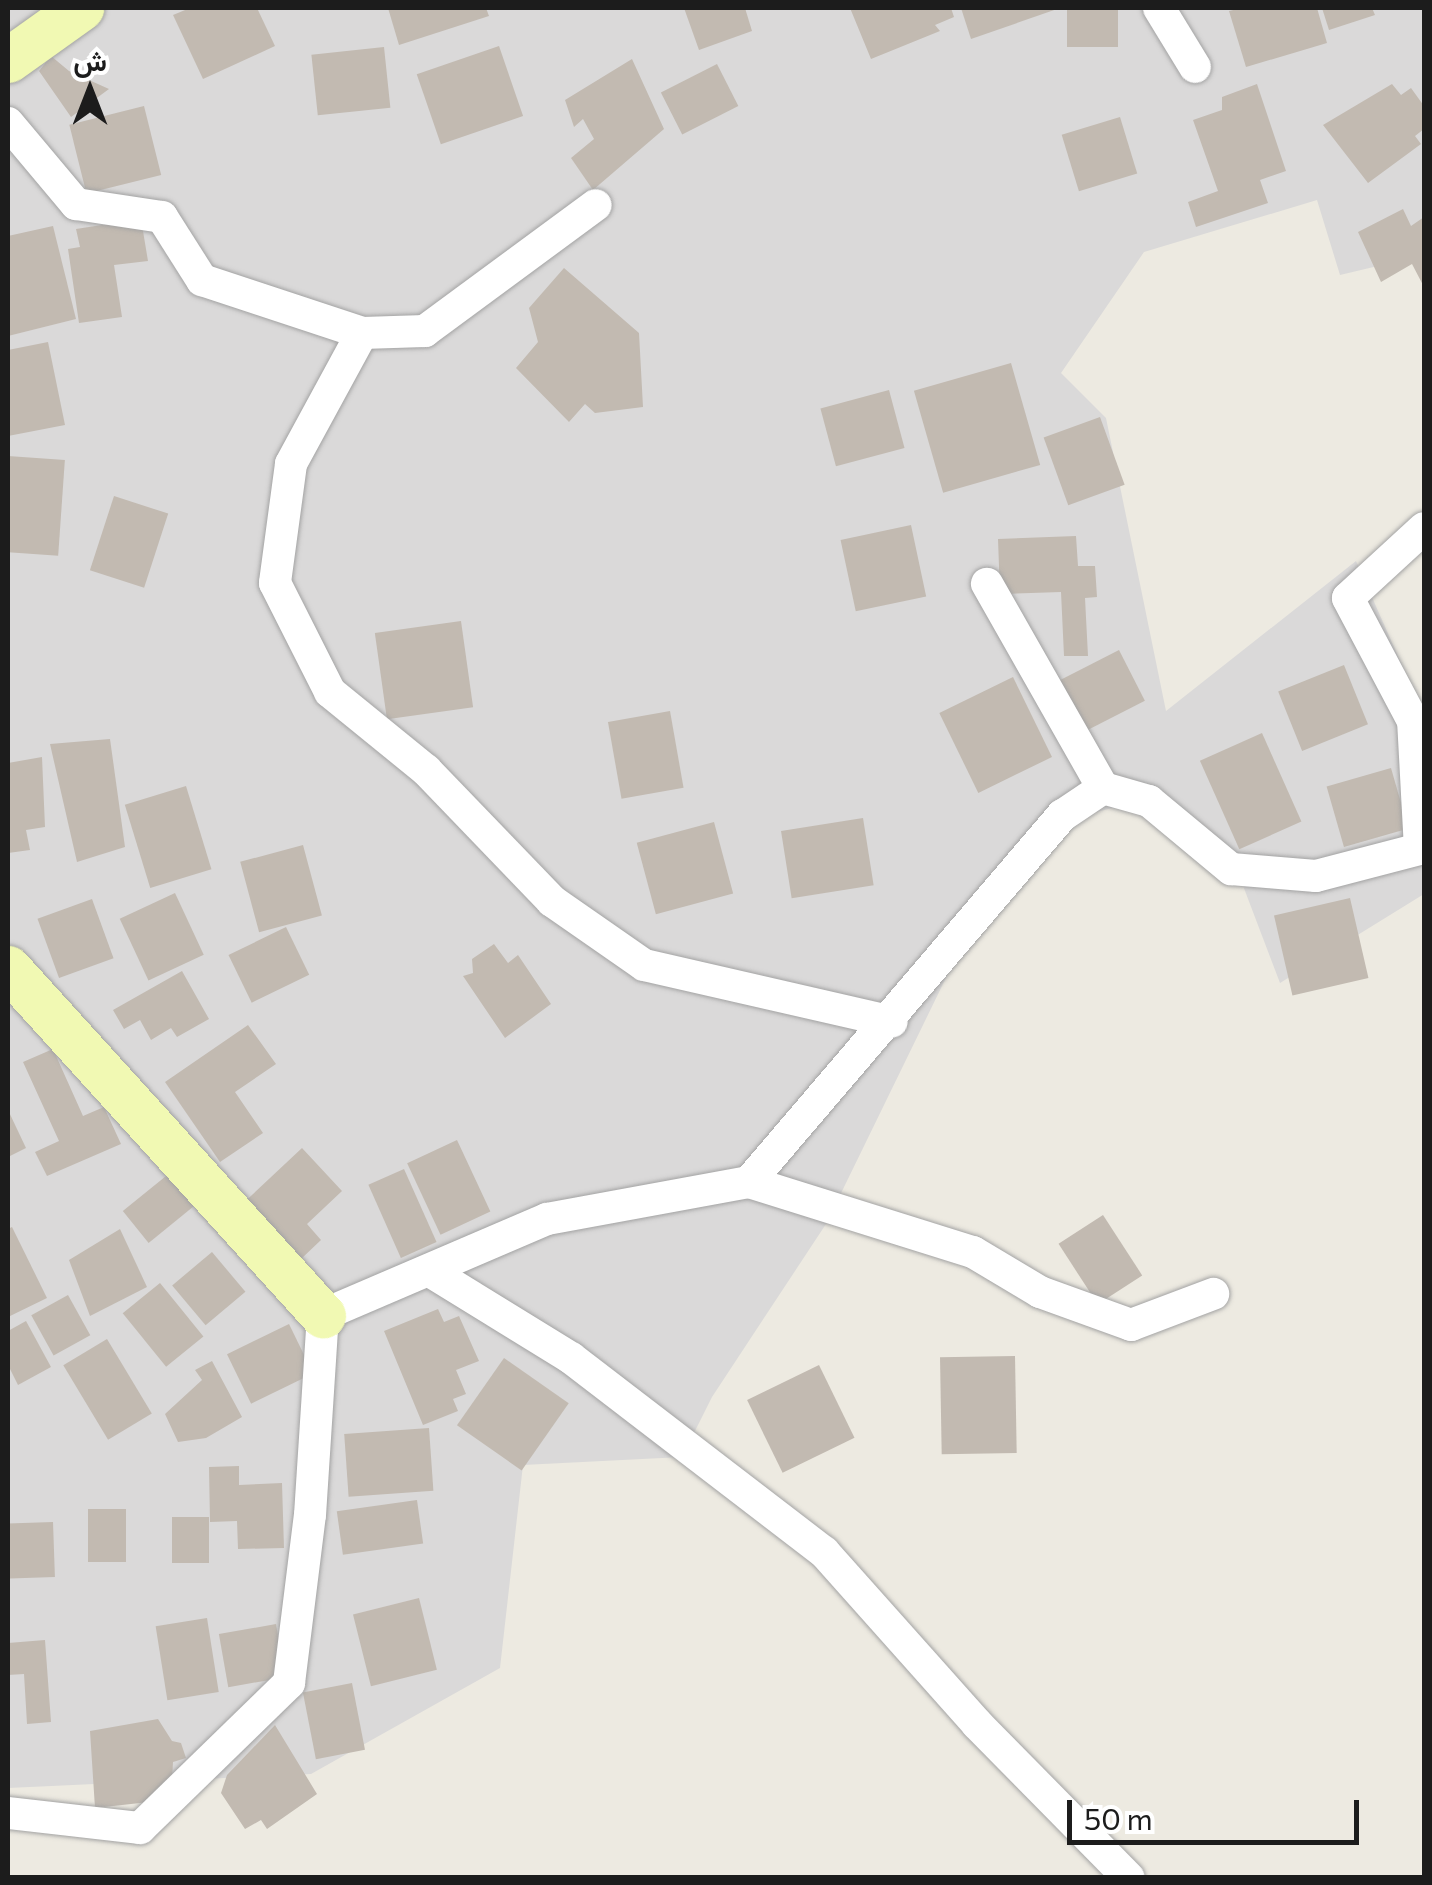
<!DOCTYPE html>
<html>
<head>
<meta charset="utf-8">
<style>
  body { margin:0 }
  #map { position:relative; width:1432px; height:1885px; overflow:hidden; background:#edeae1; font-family:Commissioner,Vazirmatn,sans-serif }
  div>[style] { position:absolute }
  .residential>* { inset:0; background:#dad9d9 }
  .building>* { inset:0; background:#c2bab1; transform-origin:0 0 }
  .roads { filter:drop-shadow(0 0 2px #a3a3a3) drop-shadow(0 0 2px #a3a3a3) }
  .street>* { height:32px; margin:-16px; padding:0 16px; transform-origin:16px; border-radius:16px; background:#fff }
  .secondary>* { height:45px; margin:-22.5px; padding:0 22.5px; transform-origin:22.5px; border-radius:22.5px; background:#f1f9b3 }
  span { translate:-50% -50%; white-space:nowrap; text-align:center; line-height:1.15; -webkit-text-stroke:8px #fff; paint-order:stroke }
  .frame { position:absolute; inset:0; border:10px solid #1c1c1c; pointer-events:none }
  .north { position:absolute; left:40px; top:40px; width:100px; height:100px; -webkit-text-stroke:8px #fff; paint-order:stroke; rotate:0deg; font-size:28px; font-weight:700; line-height:40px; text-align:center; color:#1c1c1c }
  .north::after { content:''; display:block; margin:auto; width:35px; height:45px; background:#1c1c1c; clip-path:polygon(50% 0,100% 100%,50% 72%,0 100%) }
  .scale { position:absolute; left:1067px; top:1800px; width:292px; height:45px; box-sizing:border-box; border:5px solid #1c1c1c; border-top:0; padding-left:12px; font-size:30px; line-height:35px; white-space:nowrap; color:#1c1c1c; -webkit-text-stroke:8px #fff; paint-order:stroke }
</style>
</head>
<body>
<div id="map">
  <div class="residential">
    <i style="clip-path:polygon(8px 8px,1424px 8px,1424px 255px,1340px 275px,1317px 200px,1144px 252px,1061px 373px,1106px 418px,1166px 711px,1356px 561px,1416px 697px,1424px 768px,1424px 894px,1280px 983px,1234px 862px,1136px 802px,1045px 825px,962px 945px,826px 1224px,712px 1397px,682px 1457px,523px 1465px,500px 1668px,311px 1774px,8px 1788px)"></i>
  </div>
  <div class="building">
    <i style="clip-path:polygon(190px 8px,257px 8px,275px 46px,203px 79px,173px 15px)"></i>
    <i style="clip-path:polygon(388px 8px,486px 8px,489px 16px,399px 45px)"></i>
    <i style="clip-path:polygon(684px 8px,745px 8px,752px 31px,699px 50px)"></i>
    <i style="clip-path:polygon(850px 8px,951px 8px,954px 17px,935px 25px,940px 31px,871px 59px)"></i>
    <i style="clip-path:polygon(961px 8px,1060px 8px,971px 39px)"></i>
    <i style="left:1067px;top:8px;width:51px;height:39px"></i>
    <i style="clip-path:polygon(1242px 8px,1317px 8px,1327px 43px,1246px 67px,1229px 11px)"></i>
    <i style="clip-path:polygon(1322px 8px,1372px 8px,1375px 15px,1329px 30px)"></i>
    <i style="left:499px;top:46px;width:74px;height:87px;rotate:71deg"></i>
    <i style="left:384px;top:47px;width:61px;height:73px;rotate:84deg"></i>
    <i style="clip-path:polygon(51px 56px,69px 71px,109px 89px,71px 117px,39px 71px)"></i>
    <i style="clip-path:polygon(632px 59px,664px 129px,593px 190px,571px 158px,594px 139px,583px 119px,574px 127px,565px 100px)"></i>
    <i style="left:717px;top:64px;width:47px;height:63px;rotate:63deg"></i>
    <i style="clip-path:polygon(1257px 84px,1286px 171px,1260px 180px,1268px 203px,1196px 227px,1188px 202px,1218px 191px,1193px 120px,1222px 110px,1222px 97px)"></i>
    <i style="clip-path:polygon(1392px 84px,1401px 95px,1411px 88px,1424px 106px,1424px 129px,1415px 136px,1421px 144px,1368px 183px,1323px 125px)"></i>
    <i style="left:144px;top:106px;width:71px;height:77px;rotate:76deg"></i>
    <i style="left:1120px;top:117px;width:59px;height:61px;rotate:73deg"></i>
    <i style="clip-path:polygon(1403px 209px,1411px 226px,1424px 217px,1424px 287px,1412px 264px,1381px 282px,1358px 232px)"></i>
    <i style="clip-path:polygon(141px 219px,148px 261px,114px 265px,122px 317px,79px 323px,68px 249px,80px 247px,76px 229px)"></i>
    <i style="clip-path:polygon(53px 226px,76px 319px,8px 336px,8px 236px)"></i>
    <i style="clip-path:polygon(564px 268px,639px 333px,643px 407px,595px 413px,585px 404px,569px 422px,516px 368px,538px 342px,529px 308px)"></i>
    <i style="clip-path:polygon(48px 342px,65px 425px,8px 436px,8px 350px)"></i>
    <i style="left:1011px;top:363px;width:106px;height:101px;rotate:74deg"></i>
    <i style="left:889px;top:390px;width:60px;height:71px;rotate:75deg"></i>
    <i style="left:1100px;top:417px;width:72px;height:60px;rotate:70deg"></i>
    <i style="left:8px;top:456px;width:57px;height:96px;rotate:4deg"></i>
    <i style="left:114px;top:496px;width:57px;height:78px;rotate:18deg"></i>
    <i style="left:911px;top:525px;width:73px;height:72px;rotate:78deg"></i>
    <i style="clip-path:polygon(1076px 536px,1078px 566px,1095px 566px,1097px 597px,1085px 598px,1088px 656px,1064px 656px,1061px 592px,1000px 594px,998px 539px)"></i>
    <i style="left:461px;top:621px;width:87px;height:87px;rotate:82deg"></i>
    <i style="left:1119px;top:650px;width:57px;height:67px;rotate:63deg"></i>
    <i style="left:1344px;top:665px;width:64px;height:71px;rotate:68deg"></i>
    <i style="left:1013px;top:677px;width:89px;height:82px;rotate:64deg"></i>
    <i style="left:670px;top:711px;width:78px;height:63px;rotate:80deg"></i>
    <i style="left:1262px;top:733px;width:97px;height:68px;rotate:66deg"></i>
    <i style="clip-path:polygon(110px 739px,125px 847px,77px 862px,50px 744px)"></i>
    <i style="clip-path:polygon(42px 757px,45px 827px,26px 830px,30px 850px,8px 853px,8px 763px)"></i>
    <i style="left:1391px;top:768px;width:63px;height:67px;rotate:74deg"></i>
    <i style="left:186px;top:786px;width:87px;height:64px;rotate:73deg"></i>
    <i style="left:863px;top:818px;width:68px;height:83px;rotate:81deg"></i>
    <i style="left:714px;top:822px;width:74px;height:80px;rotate:75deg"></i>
    <i style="left:303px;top:845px;width:73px;height:65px;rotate:75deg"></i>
    <i style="left:175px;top:893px;width:68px;height:61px;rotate:65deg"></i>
    <i style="left:1350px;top:898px;width:82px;height:78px;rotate:77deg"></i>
    <i style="left:92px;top:899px;width:63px;height:58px;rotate:70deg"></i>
    <i style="left:286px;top:927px;width:53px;height:64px;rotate:64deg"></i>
    <i style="clip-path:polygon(494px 944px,508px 963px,518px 955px,551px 1004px,505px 1038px,463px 976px,473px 973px,472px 959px)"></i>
    <i style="clip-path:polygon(182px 971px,209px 1019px,177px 1037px,171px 1028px,151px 1040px,140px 1020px,124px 1029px,113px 1010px)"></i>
    <i style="clip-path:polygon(248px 1025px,276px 1064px,235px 1092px,263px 1133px,220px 1162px,165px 1082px)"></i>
    <i style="clip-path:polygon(53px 1049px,83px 1116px,104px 1107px,121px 1144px,47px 1176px,35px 1152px,59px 1141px,23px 1062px)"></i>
    <i style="clip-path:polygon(8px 1110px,26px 1148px,8px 1157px)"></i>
    <i style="left:457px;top:1140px;width:79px;height:55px;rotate:65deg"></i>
    <i style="clip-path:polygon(302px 1148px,342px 1191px,307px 1224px,321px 1240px,301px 1259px,238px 1208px)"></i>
    <i style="left:404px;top:1169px;width:80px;height:39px;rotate:66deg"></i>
    <i style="left:171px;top:1172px;width:41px;height:62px;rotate:51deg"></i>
    <i style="left:1103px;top:1215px;width:72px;height:53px;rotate:57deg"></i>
    <i style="clip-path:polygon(12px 1227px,47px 1298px,8px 1317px,8px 1229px)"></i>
    <i style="clip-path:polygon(120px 1229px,147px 1287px,90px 1316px,69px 1260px)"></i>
    <i style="left:212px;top:1252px;width:52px;height:52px;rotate:50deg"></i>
    <i style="left:160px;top:1283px;width:69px;height:48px;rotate:51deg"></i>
    <i style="left:68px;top:1295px;width:46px;height:42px;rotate:61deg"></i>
    <i style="clip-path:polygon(438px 1309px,444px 1322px,459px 1316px,479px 1361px,456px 1370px,466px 1394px,453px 1399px,458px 1411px,423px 1425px,384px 1331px)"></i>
    <i style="clip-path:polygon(26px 1321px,51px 1367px,18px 1385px,8px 1365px,8px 1331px)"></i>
    <i style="left:289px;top:1324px;width:55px;height:69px;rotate:64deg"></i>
    <i style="left:107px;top:1339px;width:87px;height:51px;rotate:59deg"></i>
    <i style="left:1015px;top:1356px;width:97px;height:75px;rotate:89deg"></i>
    <i style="left:504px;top:1358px;width:79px;height:82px;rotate:35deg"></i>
    <i style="clip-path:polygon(212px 1361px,242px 1417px,206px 1438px,178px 1442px,165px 1414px,202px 1380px,195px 1370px)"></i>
    <i style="left:819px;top:1365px;width:81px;height:80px;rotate:64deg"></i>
    <i style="left:429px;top:1428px;width:63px;height:85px;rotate:86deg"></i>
    <i style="clip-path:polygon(239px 1466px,239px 1485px,282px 1483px,284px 1548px,238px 1549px,237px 1521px,210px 1522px,209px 1467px)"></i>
    <i style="left:417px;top:1500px;width:44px;height:81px;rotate:82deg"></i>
    <i style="left:88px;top:1509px;width:38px;height:53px"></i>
    <i style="left:172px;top:1517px;width:37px;height:46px"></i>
    <i style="left:53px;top:1522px;width:55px;height:45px;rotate:88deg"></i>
    <i style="left:419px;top:1598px;width:74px;height:68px;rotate:76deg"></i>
    <i style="left:207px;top:1618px;width:75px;height:52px;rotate:81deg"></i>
    <i style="left:276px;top:1624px;width:54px;height:58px;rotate:80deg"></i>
    <i style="clip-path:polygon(45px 1640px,51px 1722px,27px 1724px,24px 1674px,8px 1675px,8px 1643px)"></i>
    <i style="left:352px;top:1683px;width:68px;height:50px;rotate:79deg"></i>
    <i style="clip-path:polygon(158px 1719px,172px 1741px,181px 1743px,186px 1758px,173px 1762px,172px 1780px,158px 1801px,95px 1808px,90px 1731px)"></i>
    <i style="clip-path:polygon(275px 1725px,317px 1794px,267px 1829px,261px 1820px,245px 1829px,221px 1793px,227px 1775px)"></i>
  </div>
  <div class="roads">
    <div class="street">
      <i style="left:1159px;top:8px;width:69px;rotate:58.6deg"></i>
      <i style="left:8px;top:123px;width:106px;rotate:50deg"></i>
      <i style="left:76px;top:204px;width:87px;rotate:8.6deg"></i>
      <i style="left:162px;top:217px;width:75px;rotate:57.6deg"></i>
      <i style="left:202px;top:280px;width:169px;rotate:18.3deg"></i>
      <i style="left:362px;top:333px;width:63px;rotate:-1.8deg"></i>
      <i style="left:425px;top:331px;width:212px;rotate:-36.4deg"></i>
      <i style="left:362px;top:333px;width:149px;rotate:118.5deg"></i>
      <i style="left:291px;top:464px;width:120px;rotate:97.7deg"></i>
      <i style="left:275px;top:583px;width:122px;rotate:63.2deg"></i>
      <i style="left:330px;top:692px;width:124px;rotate:39.1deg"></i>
      <i style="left:426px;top:770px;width:182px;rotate:46.1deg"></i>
      <i style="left:552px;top:901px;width:112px;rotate:34.8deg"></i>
      <i style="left:644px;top:965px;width:254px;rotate:12.9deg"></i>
      <i style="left:1103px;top:788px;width:48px;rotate:15.8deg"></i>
      <i style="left:1149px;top:801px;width:107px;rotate:39.7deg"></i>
      <i style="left:1231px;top:869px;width:85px;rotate:4.7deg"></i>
      <i style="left:1316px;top:876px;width:107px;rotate:-14.6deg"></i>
      <i style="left:1420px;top:849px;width:128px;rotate:-93.1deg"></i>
      <i style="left:1413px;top:721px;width:139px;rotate:-117.9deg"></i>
      <i style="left:1348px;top:598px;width:103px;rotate:-42.6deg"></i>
      <i style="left:749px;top:1182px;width:483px;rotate:-49.5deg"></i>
      <i style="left:1063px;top:815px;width:48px;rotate:-34deg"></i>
      <i style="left:1103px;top:788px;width:235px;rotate:-119.6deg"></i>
      <i style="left:433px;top:1273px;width:162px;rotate:31.6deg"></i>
      <i style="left:571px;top:1358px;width:319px;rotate:37.5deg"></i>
      <i style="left:824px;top:1552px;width:230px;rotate:48.3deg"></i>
      <i style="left:977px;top:1724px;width:216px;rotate:45.4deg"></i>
      <i style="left:8px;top:1813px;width:133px;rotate:6.5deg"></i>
      <i style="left:140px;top:1828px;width:208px;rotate:-44.2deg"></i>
      <i style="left:289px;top:1683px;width:169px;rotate:-82.9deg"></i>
      <i style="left:310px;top:1515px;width:200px;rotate:-86.3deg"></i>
      <i style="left:323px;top:1315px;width:244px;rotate:-23.2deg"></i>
      <i style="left:547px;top:1219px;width:205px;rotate:-10.4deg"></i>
      <i style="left:749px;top:1182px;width:235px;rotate:17.4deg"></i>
      <i style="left:973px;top:1252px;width:78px;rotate:30.8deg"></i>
      <i style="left:1040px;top:1292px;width:97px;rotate:19.9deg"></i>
      <i style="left:1131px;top:1325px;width:88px;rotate:-20.7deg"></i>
    </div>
    <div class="secondary">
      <i style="left:8px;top:60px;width:90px;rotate:-35.5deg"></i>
      <i style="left:8px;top:968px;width:469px;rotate:47.8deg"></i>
    </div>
  </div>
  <div class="frame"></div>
  <div class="north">ش</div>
  <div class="scale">50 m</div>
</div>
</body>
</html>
